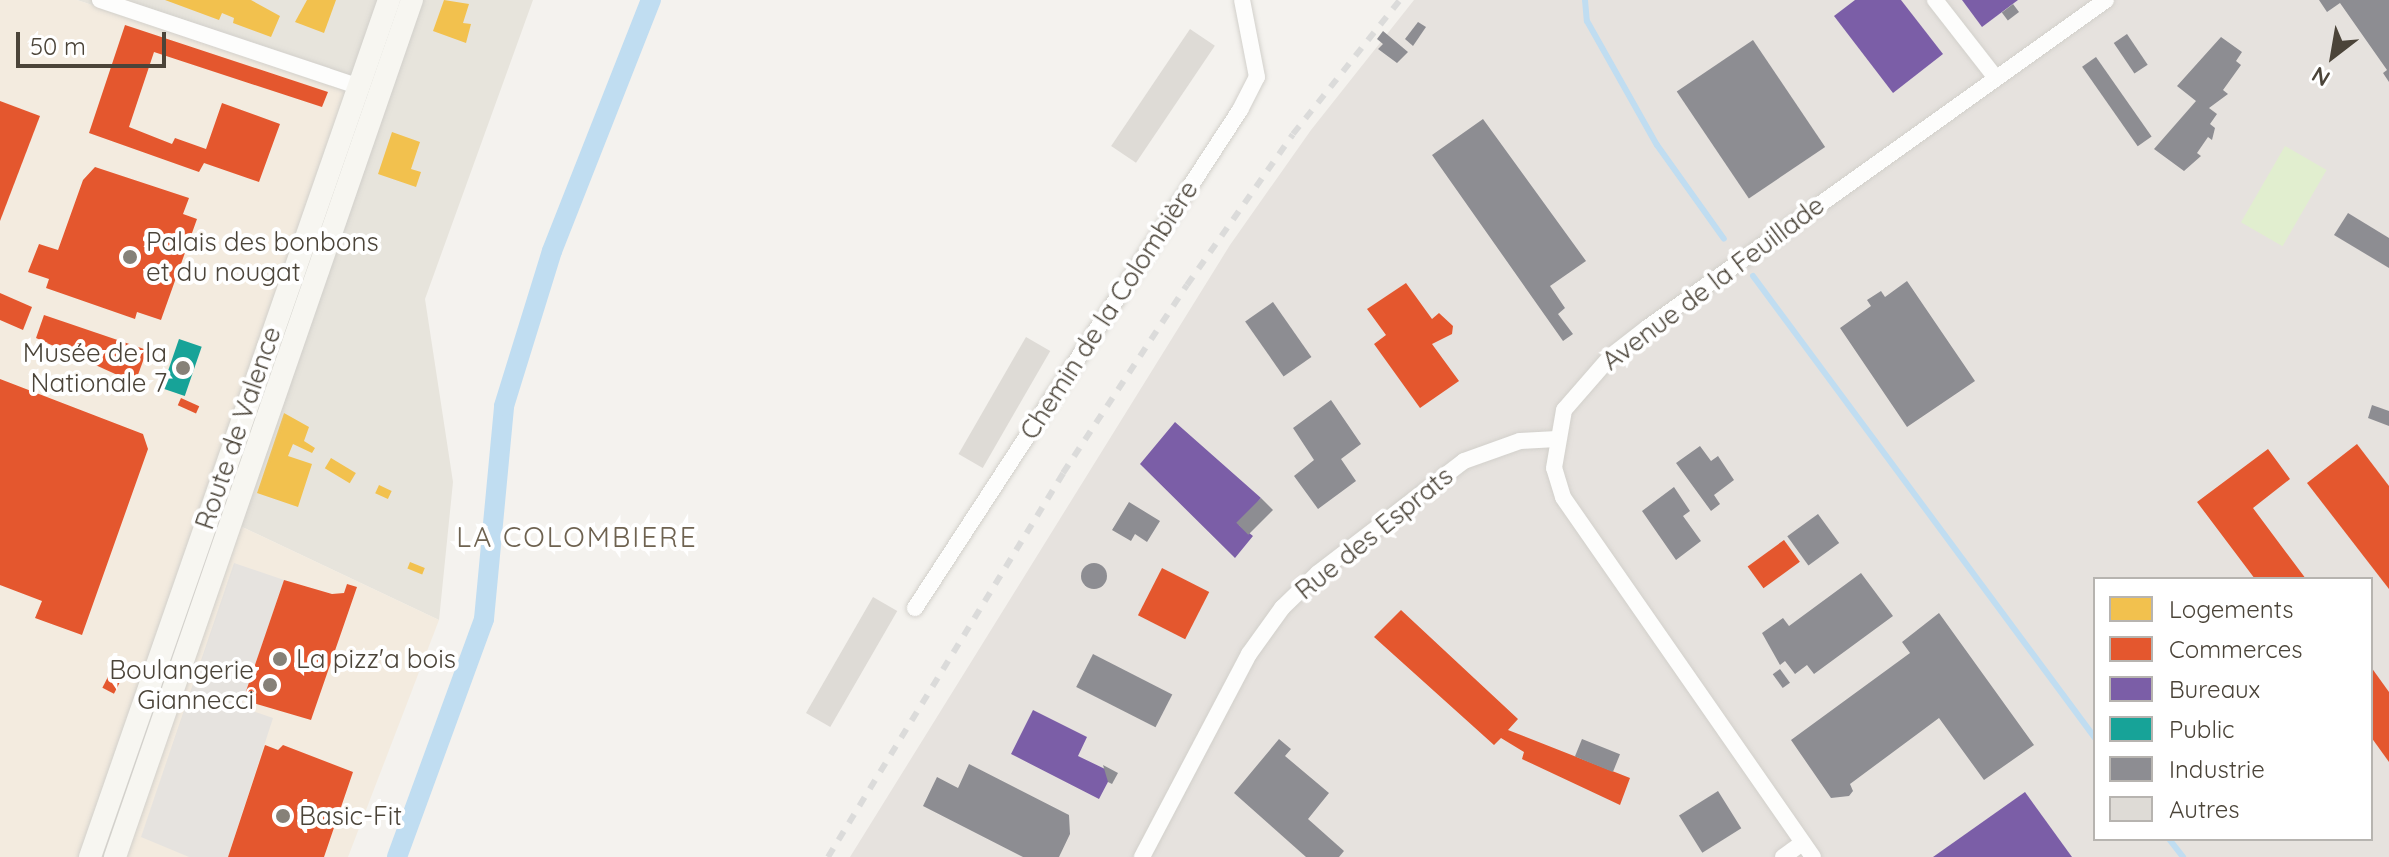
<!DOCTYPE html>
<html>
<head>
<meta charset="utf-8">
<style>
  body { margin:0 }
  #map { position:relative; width:2389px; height:857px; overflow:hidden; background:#f4f2ee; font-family:Quicksand,sans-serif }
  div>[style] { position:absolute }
  .residential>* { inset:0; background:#e7e4dc }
  .commercial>* { inset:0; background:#f3ebdf }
  .industrial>* { inset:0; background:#e6e2de }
  .green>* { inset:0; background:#e1eecf; transform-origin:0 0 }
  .parking>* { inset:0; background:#e6e3df }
  .homes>* { inset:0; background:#f2c14e; transform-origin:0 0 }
  .shops>* { inset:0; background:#e4572e; transform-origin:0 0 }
  .offices>* { inset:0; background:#7b5ea7 }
  .public>* { inset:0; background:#17a398; transform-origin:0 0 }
  .industry>* { inset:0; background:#8d8d92; transform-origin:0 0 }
  .round { border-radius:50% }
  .stream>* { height:6px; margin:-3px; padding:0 3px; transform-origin:3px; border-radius:3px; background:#c0ddf1 }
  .canal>* { height:20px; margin:-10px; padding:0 10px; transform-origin:10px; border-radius:10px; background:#c0ddf1 }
  .building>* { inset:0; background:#dedbd6; transform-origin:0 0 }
  .roads { filter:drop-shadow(0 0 2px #d2d0cb) drop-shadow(0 0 2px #d2d0cb) }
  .minor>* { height:16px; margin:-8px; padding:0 8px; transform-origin:8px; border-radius:8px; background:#fdfdfc }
  .secondary>* { height:22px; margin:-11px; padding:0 11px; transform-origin:11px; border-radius:11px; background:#f7f6f1 }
  .rail>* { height:6px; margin-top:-3px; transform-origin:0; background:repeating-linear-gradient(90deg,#dbdbda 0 10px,transparent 0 20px) }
  .dots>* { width:22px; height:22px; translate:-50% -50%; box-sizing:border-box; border:4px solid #fff; border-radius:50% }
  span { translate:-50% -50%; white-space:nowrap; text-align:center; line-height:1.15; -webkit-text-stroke:8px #fff; paint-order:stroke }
  .poi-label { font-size:26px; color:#4b4439 }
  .left { translate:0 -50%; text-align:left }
  .right { translate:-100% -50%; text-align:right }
  .street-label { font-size:26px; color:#4b4439 }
  .neighbourhood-label { font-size:28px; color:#6e6250; letter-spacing:2px }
  .legend { position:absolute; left:2093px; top:577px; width:280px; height:264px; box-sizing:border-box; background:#fff; border:2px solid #b7b4b0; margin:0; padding:10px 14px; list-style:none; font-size:24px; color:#4b4439 }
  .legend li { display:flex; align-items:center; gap:16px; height:40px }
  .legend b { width:40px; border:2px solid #b7b4b0 }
  .north { position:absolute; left:2293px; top:16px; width:80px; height:80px; -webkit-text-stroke:6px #fff; paint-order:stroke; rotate:211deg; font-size:22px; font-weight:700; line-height:32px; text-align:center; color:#4b4439 }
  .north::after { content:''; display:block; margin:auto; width:28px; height:36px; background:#4b4439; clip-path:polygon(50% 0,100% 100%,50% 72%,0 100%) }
  .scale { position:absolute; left:16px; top:32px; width:150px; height:36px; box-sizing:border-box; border:4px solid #4b4439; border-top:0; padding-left:10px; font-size:24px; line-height:28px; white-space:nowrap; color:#4b4439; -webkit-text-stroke:6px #fff; paint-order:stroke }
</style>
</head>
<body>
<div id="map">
  <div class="residential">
    <i style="clip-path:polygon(77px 0,533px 0,425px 299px,453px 482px,439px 620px,200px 507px,346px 89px)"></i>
  </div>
  <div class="commercial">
    <i style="clip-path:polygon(0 0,77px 0,347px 89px,200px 507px,439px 620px,348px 857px,0 857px)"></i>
  </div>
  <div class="industrial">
    <i style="clip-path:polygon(evenodd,1414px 0,2389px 0,2389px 857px,850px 857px,1230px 245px,1311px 130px,1414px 0,2095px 579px,2371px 579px,2371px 839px,2095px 839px,2095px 579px)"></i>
  </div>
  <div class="green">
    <i style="left:2285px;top:146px;width:48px;height:88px;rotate:30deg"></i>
  </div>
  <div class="parking">
    <i style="clip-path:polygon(234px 563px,284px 580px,241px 707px,273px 718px,228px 857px,189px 857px,141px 837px)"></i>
  </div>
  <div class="homes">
    <i style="clip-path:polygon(165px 0,251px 0,280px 16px,271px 37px,233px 23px,234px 18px,222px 13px,219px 20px)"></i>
    <i style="clip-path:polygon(307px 0,336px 0,324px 33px,295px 22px)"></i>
    <i style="clip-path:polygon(444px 0,469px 4px,463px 23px,471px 24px,466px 43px,433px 31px)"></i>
    <i style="clip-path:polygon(392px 132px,420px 142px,411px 169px,421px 172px,416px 187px,378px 174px)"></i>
    <i style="clip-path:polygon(284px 413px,309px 427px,304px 441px,315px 448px,312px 453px,293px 444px,288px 456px,312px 464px,298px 507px,257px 493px)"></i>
    <i style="left:331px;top:458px;width:29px;height:12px;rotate:31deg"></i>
    <i style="left:379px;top:485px;width:14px;height:9px;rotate:25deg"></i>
    <i style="left:410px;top:562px;width:16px;height:7px;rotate:22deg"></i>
  </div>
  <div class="shops">
    <i style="clip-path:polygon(125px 25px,328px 92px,322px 107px,154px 52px,129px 127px,172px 144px,175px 138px,206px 149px,222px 103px,280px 124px,259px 182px,204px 163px,199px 172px,89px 133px)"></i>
    <i style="clip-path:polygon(0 101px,40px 116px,0 221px)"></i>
    <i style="clip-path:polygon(95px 167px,189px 198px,183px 214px,197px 219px,161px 320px,137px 312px,135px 319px,46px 288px,49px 279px,28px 272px,39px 244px,58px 250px,83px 180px)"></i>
    <i style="clip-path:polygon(1406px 283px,1432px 319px,1439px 313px,1453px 326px,1452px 334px,1432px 344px,1459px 381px,1420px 408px,1374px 344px,1386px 335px,1367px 309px)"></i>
    <i style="clip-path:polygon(0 293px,32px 307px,23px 330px,0 320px)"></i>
    <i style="clip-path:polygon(44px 315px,147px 350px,135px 383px,36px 338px)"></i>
    <i style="clip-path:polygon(0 379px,143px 434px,148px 449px,82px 635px,35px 618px,42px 601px,0 585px)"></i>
    <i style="left:181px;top:398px;width:20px;height:8px;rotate:24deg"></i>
    <i style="clip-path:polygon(2357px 444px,2389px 486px,2389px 589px,2307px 483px)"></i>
    <i style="clip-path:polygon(2268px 449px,2290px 479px,2253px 508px,2306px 579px,2255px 579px,2197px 502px)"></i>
    <i style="left:1784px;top:540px;width:27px;height:45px;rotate:54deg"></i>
    <i style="left:1162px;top:568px;width:53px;height:53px;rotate:27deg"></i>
    <i style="clip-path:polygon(284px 580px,332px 594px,344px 593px,347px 584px,357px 587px,311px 720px,243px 700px)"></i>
    <i style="clip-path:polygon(1401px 610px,1518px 719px,1508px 730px,1630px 778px,1620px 805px,1522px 759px,1524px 752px,1501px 738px,1494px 745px,1374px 637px)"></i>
    <i style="left:116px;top:661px;width:13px;height:30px;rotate:27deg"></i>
    <i style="clip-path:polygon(2371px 667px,2389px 692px,2389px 762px,2371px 737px)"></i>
    <i style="clip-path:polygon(265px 745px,278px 750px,283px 745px,353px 772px,324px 857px,228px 857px)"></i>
  </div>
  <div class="offices">
    <i style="clip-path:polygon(1855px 0,1901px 0,1943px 54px,1893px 93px,1834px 16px)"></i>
    <i style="clip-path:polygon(1962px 0,2018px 0,1982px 27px)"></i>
    <i style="clip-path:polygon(1175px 422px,1261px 498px,1239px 525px,1253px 536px,1235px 558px,1140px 464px)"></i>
    <i style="clip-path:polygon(1033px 710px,1087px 737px,1078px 756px,1105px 769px,1110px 778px,1099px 799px,1011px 754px)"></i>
    <i style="clip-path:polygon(2025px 792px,2072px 857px,1933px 857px)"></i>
  </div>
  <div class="public">
    <i style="left:179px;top:339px;width:24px;height:52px;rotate:19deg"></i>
  </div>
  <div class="industry">
    <i style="clip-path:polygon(2319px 0,2389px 0,2389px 82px,2383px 73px,2387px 70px,2340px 3px,2327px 12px)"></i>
    <i style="left:2013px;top:4px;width:10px;height:14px;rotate:53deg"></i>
    <i style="clip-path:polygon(1418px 22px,1426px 27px,1413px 46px,1405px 39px)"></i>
    <i style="clip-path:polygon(1383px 31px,1408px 52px,1397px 63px,1378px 49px,1383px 44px,1377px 39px)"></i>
    <i style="left:2127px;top:34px;width:37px;height:16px;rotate:56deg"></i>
    <i style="clip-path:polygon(2221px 37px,2242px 52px,2236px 61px,2241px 65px,2223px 90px,2228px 94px,2209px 108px,2217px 114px,2210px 124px,2215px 128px,2212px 140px,2208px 137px,2197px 153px,2201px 156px,2184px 171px,2154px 149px,2196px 101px,2177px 86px)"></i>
    <i style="left:1753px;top:40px;width:129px;height:92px;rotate:56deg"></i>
    <i style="left:2096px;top:57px;width:97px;height:17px;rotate:55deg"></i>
    <i style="clip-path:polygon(1483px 119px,1586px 261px,1550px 286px,1565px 308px,1558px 314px,1573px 334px,1563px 341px,1432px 155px)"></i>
    <i style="clip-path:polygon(2348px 213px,2389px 238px,2389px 268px,2334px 235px)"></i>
    <i style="clip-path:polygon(1907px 281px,1975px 381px,1907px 427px,1840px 328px,1871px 306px,1867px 300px,1881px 291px,1885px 297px)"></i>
    <i style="left:1273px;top:302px;width:67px;height:34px;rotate:55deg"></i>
    <i style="clip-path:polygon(1331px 400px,1361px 444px,1341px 459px,1356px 481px,1318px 509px,1294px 476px,1314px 460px,1293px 428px)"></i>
    <i style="clip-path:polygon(2372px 405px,2389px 411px,2389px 426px,2368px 418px)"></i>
    <i style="clip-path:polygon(1700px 446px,1711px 461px,1718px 456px,1734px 480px,1714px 495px,1720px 504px,1711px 511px,1676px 463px)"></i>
    <i style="clip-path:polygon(1674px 487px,1690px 511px,1683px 516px,1701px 541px,1676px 560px,1642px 511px)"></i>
    <i style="left:1261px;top:498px;width:17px;height:35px;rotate:45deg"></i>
    <i style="clip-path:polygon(1129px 502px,1160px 521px,1147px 542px,1135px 534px,1131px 541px,1112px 530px)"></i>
    <i style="left:1818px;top:514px;width:36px;height:38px;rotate:54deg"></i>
    <i class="round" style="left:1081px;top:563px;width:26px;height:26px"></i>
    <i style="clip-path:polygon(1861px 573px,1893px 616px,1814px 674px,1807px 665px,1795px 674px,1785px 661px,1780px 665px,1762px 633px,1783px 618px,1789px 626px)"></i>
    <i style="clip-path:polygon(1939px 613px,2034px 745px,1984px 780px,1939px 718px,1850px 784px,1853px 791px,1849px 796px,1831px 798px,1791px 740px,1910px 653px,1902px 642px)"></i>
    <i style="left:1093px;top:654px;width:89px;height:37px;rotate:27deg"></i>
    <i style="left:1780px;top:669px;width:17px;height:9px;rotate:54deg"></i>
    <i style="clip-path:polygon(1279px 739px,1291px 749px,1285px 756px,1329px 793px,1308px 819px,1344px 851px,1339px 857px,1306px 857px,1234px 793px)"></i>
    <i style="left:1582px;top:739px;width:41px;height:19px;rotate:22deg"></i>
    <i style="clip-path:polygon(969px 764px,1069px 815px,1070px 834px,1059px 857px,1023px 857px,923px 806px,937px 777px,958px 788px)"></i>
    <i style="clip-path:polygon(1103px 765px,1118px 773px,1112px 784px,1108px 782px)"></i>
    <i style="left:1718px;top:791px;width:44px;height:46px;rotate:58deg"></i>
  </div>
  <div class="stream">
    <i style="left:1585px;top:0;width:21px;rotate:85deg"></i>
    <i style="left:1587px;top:21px;width:142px;rotate:60.6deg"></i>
    <i style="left:1657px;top:145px;width:115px;rotate:54.5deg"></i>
    <i style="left:1753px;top:276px;width:575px;rotate:53.49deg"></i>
    <i style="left:2169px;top:839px;width:23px;rotate:52deg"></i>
  </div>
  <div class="canal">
    <i style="left:397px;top:857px;width:253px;rotate:-69.9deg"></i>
    <i style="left:484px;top:619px;width:214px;rotate:-84.6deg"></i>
    <i style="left:504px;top:406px;width:162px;rotate:-72.8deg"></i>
    <i style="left:552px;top:251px;width:270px;rotate:-68.5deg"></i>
  </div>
  <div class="building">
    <i style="left:1190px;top:29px;width:30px;height:141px;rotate:34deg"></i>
    <i style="left:1026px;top:337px;width:28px;height:135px;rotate:30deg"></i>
    <i style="left:873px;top:597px;width:28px;height:134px;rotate:30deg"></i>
  </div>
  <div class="roads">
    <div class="minor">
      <i style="left:100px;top:0;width:271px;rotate:18.5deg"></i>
      <i style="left:1935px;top:0;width:99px;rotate:52deg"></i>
      <i style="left:915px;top:608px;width:595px;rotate:-56.87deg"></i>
      <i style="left:1240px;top:110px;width:37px;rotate:-63deg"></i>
      <i style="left:1257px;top:77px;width:78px;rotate:-101deg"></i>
      <i style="left:1142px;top:857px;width:229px;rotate:-62.2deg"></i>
      <i style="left:1249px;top:654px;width:57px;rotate:-54.3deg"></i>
      <i style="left:1282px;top:608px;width:50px;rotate:-44.2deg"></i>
      <i style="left:1318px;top:573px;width:184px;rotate:-37.5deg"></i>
      <i style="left:1464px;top:461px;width:59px;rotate:-19.7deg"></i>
      <i style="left:1520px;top:441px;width:37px;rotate:-3deg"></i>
      <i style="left:1783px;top:857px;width:24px;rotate:-36deg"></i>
      <i style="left:1813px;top:857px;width:438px;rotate:-124.8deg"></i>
      <i style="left:1563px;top:497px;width:30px;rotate:-107deg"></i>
      <i style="left:1554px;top:468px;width:59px;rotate:-80.2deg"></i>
      <i style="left:1564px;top:410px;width:72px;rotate:-49deg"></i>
      <i style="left:1611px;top:356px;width:46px;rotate:-37.9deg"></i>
      <i style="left:1647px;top:328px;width:564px;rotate:-35.55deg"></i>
    </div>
    <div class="secondary">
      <i style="left:90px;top:857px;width:908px;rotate:-70.77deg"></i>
      <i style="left:115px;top:857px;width:907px;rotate:-70.89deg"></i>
    </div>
  </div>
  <div class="rail">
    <i style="left:828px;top:857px;width:450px;rotate:-58.5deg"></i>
    <i style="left:1063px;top:473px;width:225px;rotate:-56.6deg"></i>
    <i style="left:1187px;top:285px;width:184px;rotate:-54.9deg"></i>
    <i style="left:1293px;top:134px;width:171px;rotate:-51.4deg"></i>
  </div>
  <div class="dots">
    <i style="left:130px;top:257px;background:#868178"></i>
    <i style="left:183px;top:368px;background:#868178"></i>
    <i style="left:280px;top:659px;background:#868178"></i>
    <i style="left:270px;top:685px;background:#868178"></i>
    <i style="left:283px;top:816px;background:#868178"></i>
  </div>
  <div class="poi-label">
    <span class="left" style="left:146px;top:257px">Palais des bonbons<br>et du nougat</span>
    <span class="right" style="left:167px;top:368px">Musée de la<br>Nationale 7</span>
    <span class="left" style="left:296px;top:659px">La pizz'a bois</span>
    <span class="right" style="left:254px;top:685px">Boulangerie<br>Giannecci</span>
    <span class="left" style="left:299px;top:816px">Basic-Fit</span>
  </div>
  <div class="street-label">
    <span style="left:1713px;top:283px;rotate:-37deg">Avenue de la Feuillade</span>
    <span style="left:1109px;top:310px;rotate:-57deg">Chemin de la Colombière</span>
    <span style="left:238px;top:428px;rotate:-71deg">Route de Valence</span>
    <span style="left:1374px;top:533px;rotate:-39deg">Rue des Esprats</span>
  </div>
  <div class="neighbourhood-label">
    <span style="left:577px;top:537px">LA COLOMBIERE</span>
  </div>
  <ul class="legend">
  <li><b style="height:22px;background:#f2c14e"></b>Logements</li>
  <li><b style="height:22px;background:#e4572e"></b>Commerces</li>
  <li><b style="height:22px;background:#7b5ea7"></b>Bureaux</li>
  <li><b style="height:22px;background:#17a398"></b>Public</li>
  <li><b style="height:22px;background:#8d8d92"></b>Industrie</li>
  <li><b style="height:22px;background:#dedbd6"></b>Autres</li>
  </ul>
  <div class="north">N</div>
  <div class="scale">50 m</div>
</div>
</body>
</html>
